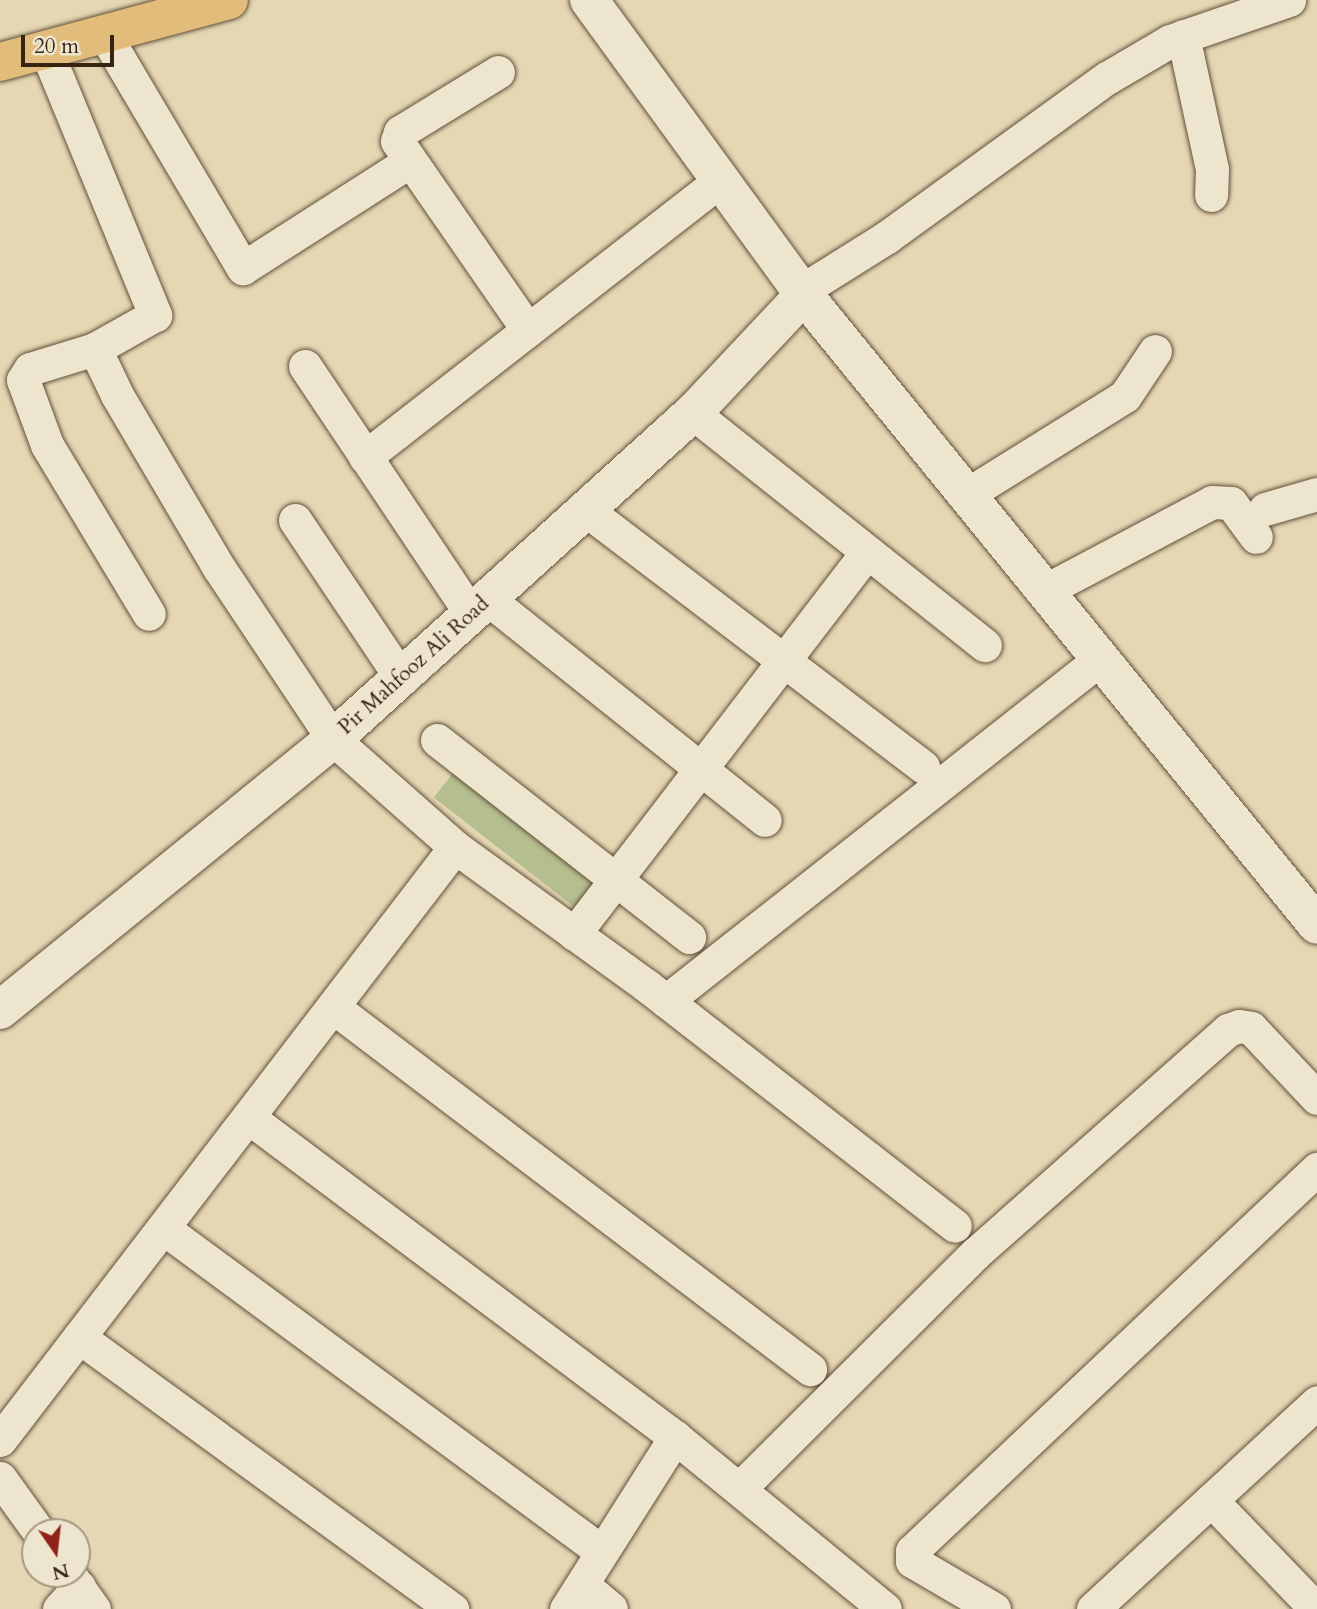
<!DOCTYPE html>
<html>
<head>
<meta charset="utf-8">
<style>
  body { margin:0 }
  #map { position:relative; width:1317px; height:1609px; overflow:hidden; background:#e5d7b4; font-family:Cardo,serif }
  div>[style] { position:absolute }
  .green>* { inset:0; background:#b4be8e; transform-origin:0 0 }
  .roads { filter:drop-shadow(0 0 2px #62503a) drop-shadow(0 0 2px #62503a) }
  .minor>* { height:33px; margin:-16.5px; padding:0 16.5px; transform-origin:16.5px; border-radius:16.5px; background:#eee5ce }
  .tertiary>* { height:38px; margin:-19px; padding:0 19px; transform-origin:19px; border-radius:19px; background:#eee5ce }
  .primary>* { height:38px; margin:-19px; padding:0 19px; transform-origin:19px; border-radius:19px; background:#e2bc7a }
  span { translate:-50% -50%; white-space:nowrap; text-align:center; line-height:1.15; -webkit-text-stroke:5px #eee5ce; paint-order:stroke }
  .street-label { font-size:21px; color:#372312 }
  .north { position:absolute; left:21px; top:1518px; width:70px; height:70px; box-sizing:border-box; background:#eee5ce; border:2px solid #a59783; border-radius:50%; rotate:166deg; font-size:19px; font-weight:700; line-height:28px; text-align:center; color:#372312 }
  .north::after { content:''; display:block; margin:auto; width:24px; height:32px; background:#8f2418; clip-path:polygon(50% 0,100% 100%,50% 72%,0 100%) }
  .scale { position:absolute; left:21px; top:35px; width:93px; height:32px; box-sizing:border-box; border:4px solid #372312; border-top:0; padding-left:9px; font-size:21px; line-height:24px; white-space:nowrap; color:#372312; -webkit-text-stroke:5px #eee5ce; paint-order:stroke }
</style>
</head>
<body>
<div id="map">
  <div class="green">
    <i style="left:453px;top:773px;width:193px;height:31px;rotate:38deg"></i>
  </div>
  <div class="roads">
    <div class="minor">
      <i style="left:105px;top:35px;width:271px;rotate:59.4deg"></i>
      <i style="left:243px;top:268px;width:197px;rotate:-32.6deg"></i>
      <i style="left:1183px;top:36px;width:136px;rotate:77.7deg"></i>
      <i style="left:1212px;top:169px;width:26px;rotate:92deg"></i>
      <i style="left:46px;top:50px;width:287px;rotate:67.6deg"></i>
      <i style="left:155px;top:315px;width:69px;rotate:150.5deg"></i>
      <i style="left:95px;top:349px;width:68px;rotate:162.9deg"></i>
      <i style="left:30px;top:369px;width:13px;rotate:122deg"></i>
      <i style="left:23px;top:380px;width:69px;rotate:69.7deg"></i>
      <i style="left:47px;top:445px;width:197px;rotate:58.9deg"></i>
      <i style="left:498px;top:72px;width:115px;rotate:148.5deg"></i>
      <i style="left:400px;top:132px;width:9px;rotate:108deg"></i>
      <i style="left:397px;top:141px;width:230px;rotate:55.3deg"></i>
      <i style="left:801px;top:291px;width:102px;rotate:-32.1deg"></i>
      <i style="left:887px;top:237px;width:271px;rotate:-35.9deg"></i>
      <i style="left:1107px;top:78px;width:73px;rotate:-30.4deg"></i>
      <i style="left:1170px;top:41px;width:126px;rotate:-19deg"></i>
      <i style="left:95px;top:349px;width:51px;rotate:64.4deg"></i>
      <i style="left:117px;top:395px;width:201px;rotate:59.5deg"></i>
      <i style="left:219px;top:568px;width:206px;rotate:56.3deg"></i>
      <i style="left:333px;top:739px;width:163px;rotate:41.5deg"></i>
      <i style="left:455px;top:847px;width:237px;rotate:35.9deg"></i>
      <i style="left:647px;top:986px;width:390px;rotate:37.9deg"></i>
      <i style="left:305px;top:366px;width:298px;rotate:56.2deg"></i>
      <i style="left:693px;top:413px;width:373px;rotate:38.5deg"></i>
      <i style="left:365px;top:457px;width:451px;rotate:-37.9deg"></i>
      <i style="left:966px;top:495px;width:187px;rotate:-31.9deg"></i>
      <i style="left:1125px;top:396px;width:54px;rotate:-56.3deg"></i>
      <i style="left:1265px;top:509px;width:54px;rotate:-16.1deg"></i>
      <i style="left:586px;top:510px;width:424px;rotate:37.3deg"></i>
      <i style="left:295px;top:520px;width:190px;rotate:56.1deg"></i>
      <i style="left:1044px;top:591px;width:190px;rotate:-27.9deg"></i>
      <i style="left:1212px;top:502px;width:19px;rotate:3deg"></i>
      <i style="left:1231px;top:503px;width:42px;rotate:53.7deg"></i>
      <i style="left:488px;top:599px;width:354px;rotate:38.6deg"></i>
      <i style="left:437px;top:740px;width:320px;rotate:38deg"></i>
      <i style="left:574px;top:934px;width:481px;rotate:-52.5deg"></i>
      <i style="left:666px;top:1001px;width:553px;rotate:-38.24deg"></i>
      <i style="left:333px;top:1007px;width:599px;rotate:37.2deg"></i>
      <i style="left:248px;top:1117px;width:534px;rotate:36.85deg"></i>
      <i style="left:675px;top:1437px;width:271px;rotate:39.3deg"></i>
      <i style="left:163px;top:1228px;width:544px;rotate:36.41deg"></i>
      <i style="left:79px;top:1337px;width:462px;rotate:36.1deg"></i>
      <i style="left:0;top:1440px;width:747px;rotate:-52.5deg"></i>
      <i style="left:0;top:1478px;width:67px;rotate:54.2deg"></i>
      <i style="left:739px;top:1489px;width:334px;rotate:-44.9deg"></i>
      <i style="left:976px;top:1253px;width:337px;rotate:-41.5deg"></i>
      <i style="left:1228px;top:1030px;width:12px;rotate:-20deg"></i>
      <i style="left:1239px;top:1026px;width:12px;rotate:9deg"></i>
      <i style="left:1251px;top:1028px;width:96px;rotate:46.7deg"></i>
      <i style="left:1211px;top:1500px;width:151px;rotate:46.1deg"></i>
      <i style="left:69px;top:1574px;width:43px;rotate:54.5deg"></i>
      <i style="left:584px;top:1586px;width:35px;rotate:40deg"></i>
      <i style="left:59px;top:1609px;width:30px;rotate:-48deg"></i>
      <i style="left:566px;top:1609px;width:204px;rotate:-57.6deg"></i>
      <i style="left:994px;top:1609px;width:95px;rotate:-149.7deg"></i>
      <i style="left:912px;top:1561px;width:10px;rotate:-90deg"></i>
      <i style="left:912px;top:1551px;width:557px;rotate:-43.33deg"></i>
      <i style="left:1093px;top:1609px;width:305px;rotate:-42.7deg"></i>
    </div>
    <div class="tertiary">
      <i style="left:589px;top:0;width:365px;rotate:53.9deg"></i>
      <i style="left:804px;top:295px;width:812px;rotate:50.84deg"></i>
      <i style="left:0;top:1010px;width:429px;rotate:-39.1deg"></i>
      <i style="left:333px;top:739px;width:486px;rotate:-42.2deg"></i>
      <i style="left:693px;top:413px;width:162px;rotate:-46.8deg"></i>
    </div>
    <div class="primary">
      <i style="left:0;top:62px;width:237px;rotate:-15.1deg"></i>
    </div>
  </div>
  <div class="street-label">
    <span style="left:414px;top:666px;rotate:-42deg">Pir Mahfooz Ali Road</span>
  </div>
  <div class="north">N</div>
  <div class="scale">20 m</div>
</div>
</body>
</html>
